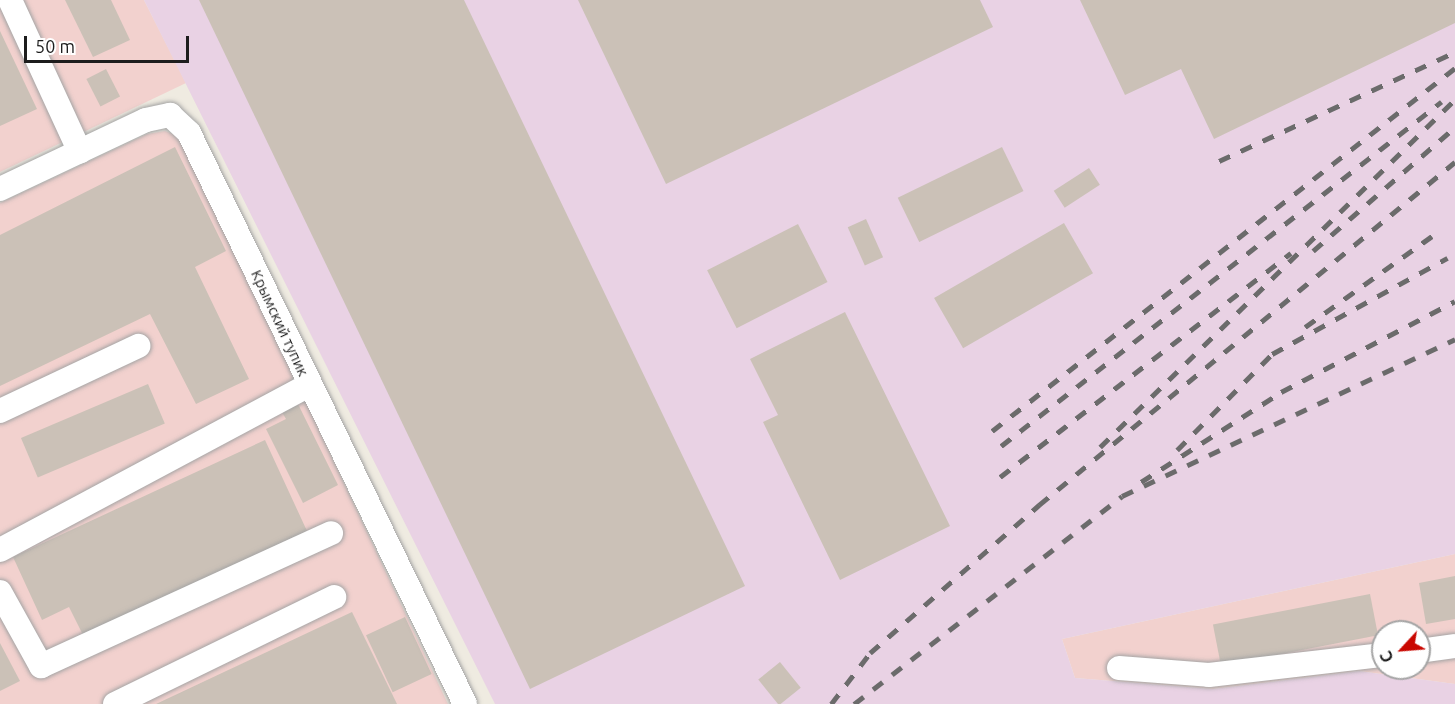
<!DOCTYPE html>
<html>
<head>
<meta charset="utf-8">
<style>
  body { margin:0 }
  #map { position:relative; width:1455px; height:704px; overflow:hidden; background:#efebe1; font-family:Ubuntu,sans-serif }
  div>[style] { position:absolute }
  .commercial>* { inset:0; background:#f2d1ce }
  .industrial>* { inset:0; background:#e9d2e4 }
  .building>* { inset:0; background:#cbc1b7; transform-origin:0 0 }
  .roads { filter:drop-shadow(0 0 2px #a4a4a4) drop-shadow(0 0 2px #a4a4a4) }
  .minor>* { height:24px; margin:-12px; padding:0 12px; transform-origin:12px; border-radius:12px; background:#fff }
  .rail>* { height:4.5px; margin-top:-2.25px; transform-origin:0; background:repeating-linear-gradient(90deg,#6b6b6b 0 12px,transparent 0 24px) }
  span { translate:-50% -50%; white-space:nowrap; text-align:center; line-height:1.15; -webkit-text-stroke:5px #fff; paint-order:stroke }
  .street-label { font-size:15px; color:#1d1d1d }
  .north { position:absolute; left:1371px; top:620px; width:60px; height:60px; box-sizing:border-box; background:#fff; border:2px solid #a5a5a5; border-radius:50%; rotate:244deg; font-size:16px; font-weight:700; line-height:24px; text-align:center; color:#1d1d1d }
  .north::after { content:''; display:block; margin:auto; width:21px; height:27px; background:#c90700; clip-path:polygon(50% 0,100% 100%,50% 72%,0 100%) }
  .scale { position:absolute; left:24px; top:36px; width:165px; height:27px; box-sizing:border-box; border:3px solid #1d1d1d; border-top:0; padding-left:8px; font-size:18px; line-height:21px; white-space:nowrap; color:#1d1d1d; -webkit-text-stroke:4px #fff; paint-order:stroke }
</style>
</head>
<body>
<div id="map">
  <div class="commercial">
    <i style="clip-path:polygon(0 0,144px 0,186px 83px,0 172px)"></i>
    <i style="clip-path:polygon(165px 131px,181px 137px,448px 704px,0 704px,0 203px,147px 134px)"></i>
    <i style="clip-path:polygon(evenodd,1455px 554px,1455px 684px,1359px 671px,1213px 689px,1075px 678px,1062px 639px,1455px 554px,1383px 632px,1419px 632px,1419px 668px,1383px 668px,1383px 632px)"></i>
  </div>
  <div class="industrial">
    <i style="clip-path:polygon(144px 0,1455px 0,1455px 554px,1062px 639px,1075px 678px,1213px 689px,1359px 671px,1455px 684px,1455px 704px,495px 704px)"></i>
  </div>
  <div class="building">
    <i style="clip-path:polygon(65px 0,111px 0,130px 40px,93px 57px)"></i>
    <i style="clip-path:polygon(199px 0,464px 0,745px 586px,530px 689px)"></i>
    <i style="clip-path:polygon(578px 0,980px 0,993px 27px,666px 184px)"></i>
    <i style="clip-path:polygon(1080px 0,1455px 0,1455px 23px,1214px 139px,1181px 69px,1125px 95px)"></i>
    <i style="clip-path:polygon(0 31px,37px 109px,0 126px)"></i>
    <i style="left:106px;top:69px;width:31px;height:22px;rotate:63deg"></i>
    <i style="clip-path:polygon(175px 147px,226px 251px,195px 267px,249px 379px,196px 404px,150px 314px,0 386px,0 235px)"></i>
    <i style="left:1002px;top:147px;width:49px;height:116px;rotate:64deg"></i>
    <i style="left:1089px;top:168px;width:20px;height:42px;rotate:57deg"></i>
    <i style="left:866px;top:219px;width:42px;height:20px;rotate:66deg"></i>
    <i style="left:1064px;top:223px;width:58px;height:150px;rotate:60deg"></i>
    <i style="left:798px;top:224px;width:65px;height:102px;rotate:63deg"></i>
    <i style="clip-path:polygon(845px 312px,950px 526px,840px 580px,763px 422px,778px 415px,750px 359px)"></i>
    <i style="left:148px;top:384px;width:43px;height:138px;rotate:67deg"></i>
    <i style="clip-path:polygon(298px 404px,338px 485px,303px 503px,266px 429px,286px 419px,282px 412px)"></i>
    <i style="clip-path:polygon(265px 440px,307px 531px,83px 635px,69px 607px,42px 620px,13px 557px)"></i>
    <i style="clip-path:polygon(1455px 576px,1455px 619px,1426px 624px,1419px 583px)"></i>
    <i style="left:1370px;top:594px;width:42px;height:160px;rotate:79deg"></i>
    <i style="clip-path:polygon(352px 612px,397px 704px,156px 704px)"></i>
    <i style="left:405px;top:617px;width:63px;height:43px;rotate:65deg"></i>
    <i style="clip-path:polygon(0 643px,20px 681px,0 691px)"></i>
    <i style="left:780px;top:662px;width:33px;height:28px;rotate:51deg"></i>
  </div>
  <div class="roads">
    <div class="minor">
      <i style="left:10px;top:0;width:167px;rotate:65.3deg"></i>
      <i style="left:0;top:189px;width:161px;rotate:-25.3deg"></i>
      <i style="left:146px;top:120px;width:25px;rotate:-12deg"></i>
      <i style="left:170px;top:115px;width:26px;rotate:43deg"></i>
      <i style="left:189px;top:133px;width:634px;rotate:64.2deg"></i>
      <i style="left:0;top:411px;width:153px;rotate:-25.2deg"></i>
      <i style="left:0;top:550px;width:350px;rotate:-28.1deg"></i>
      <i style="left:0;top:592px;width:85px;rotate:61deg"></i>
      <i style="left:41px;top:666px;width:319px;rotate:-24.6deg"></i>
      <i style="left:1419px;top:651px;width:36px;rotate:-8deg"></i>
      <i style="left:1119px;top:668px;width:90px;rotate:4.4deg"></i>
      <i style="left:1209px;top:675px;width:175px;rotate:-6.6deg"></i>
      <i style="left:115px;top:704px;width:244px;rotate:-26deg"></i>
    </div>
  </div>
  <div class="rail">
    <i style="left:1219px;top:161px;width:260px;rotate:-24.8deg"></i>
    <i style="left:1313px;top:251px;width:189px;rotate:-41.1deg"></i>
    <i style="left:1305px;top:327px;width:156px;rotate:-35.6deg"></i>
    <i style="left:992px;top:431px;width:588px;rotate:-38.1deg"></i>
    <i style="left:1001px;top:446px;width:559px;rotate:-38.02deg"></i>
    <i style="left:1100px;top:447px;width:497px;rotate:-44.4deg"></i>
    <i style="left:1177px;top:450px;width:135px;rotate:-45.3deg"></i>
    <i style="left:1272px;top:354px;width:200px;rotate:-28.7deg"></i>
    <i style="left:1000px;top:477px;width:367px;rotate:-37.6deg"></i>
    <i style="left:1141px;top:482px;width:166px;rotate:-32.7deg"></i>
    <i style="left:1281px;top:392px;width:196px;rotate:-27.6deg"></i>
    <i style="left:831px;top:704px;width:64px;rotate:-52.6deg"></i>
    <i style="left:870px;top:653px;width:225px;rotate:-41.2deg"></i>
    <i style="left:1039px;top:505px;width:539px;rotate:-39.51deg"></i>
    <i style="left:854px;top:704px;width:339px;rotate:-37.8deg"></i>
    <i style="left:1122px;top:496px;width:368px;rotate:-25.2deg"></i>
  </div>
  <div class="street-label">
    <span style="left:280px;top:323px;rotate:65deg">Крымский тупик</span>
  </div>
  <div class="north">С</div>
  <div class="scale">50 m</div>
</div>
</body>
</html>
